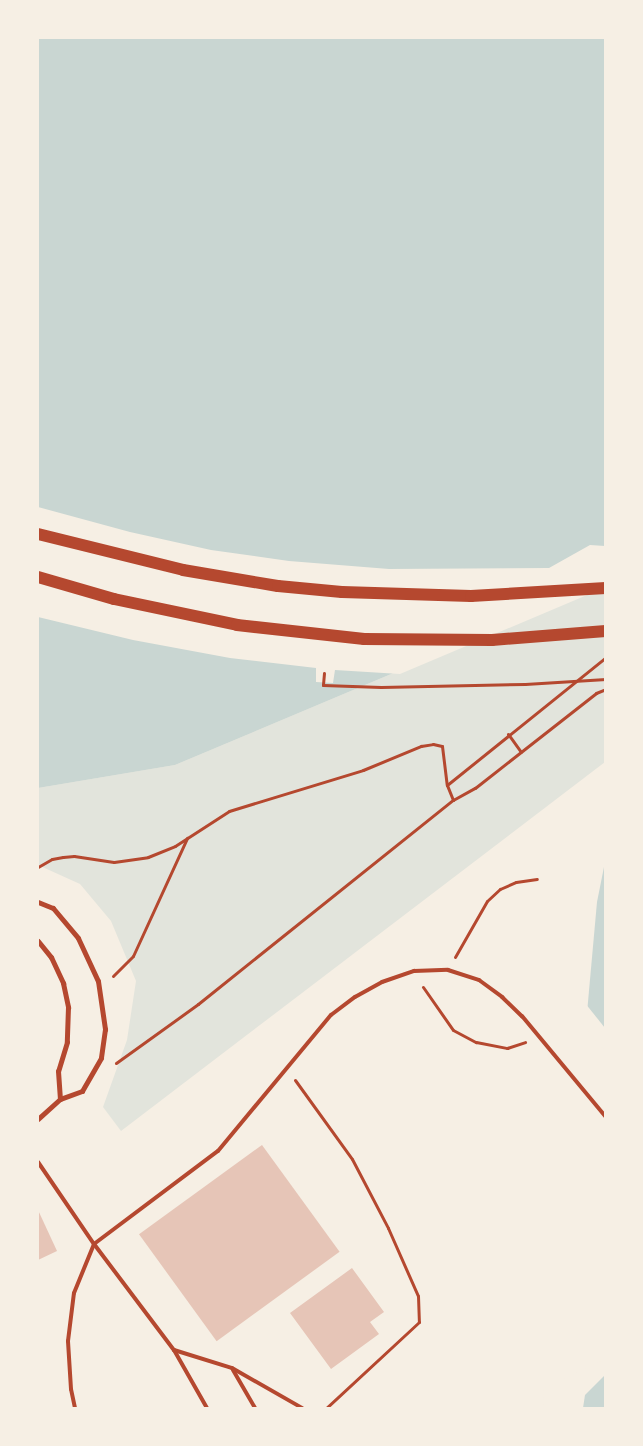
<!DOCTYPE html>
<html>
<head>
<meta charset="utf-8">
<style>
  body { margin:0 }
  #map { position:relative; width:643px; height:1446px; overflow:hidden; background:#f6efe4; font-family:Jost,sans-serif }
  div>[style] { position:absolute }
  .green>* { inset:0; background:#e2e4dc }
  .water>* { inset:0; background:#c9d6d2 }
  .pier>* { inset:0; background:#f6efe4 }
  .building>* { inset:0; background:#e6c5b7; transform-origin:0 0 }
  .path>* { height:3px; margin:-1.5px; padding:0 1.5px; transform-origin:1.5px; border-radius:1.5px; background:#b5482f }
  .service>* { height:4px; margin:-2px; padding:0 2px; transform-origin:2px; border-radius:2px; background:#b5482f }
  .minor>* { height:5px; margin:-2.5px; padding:0 2.5px; transform-origin:2.5px; border-radius:2.5px; background:#b5482f }
  .primary>* { height:12px; margin:-6px; padding:0 6px; transform-origin:6px; border-radius:6px; background:#b5482f }
  span { translate:-50% -50%; white-space:nowrap; text-align:center; line-height:1.15; -webkit-text-stroke:5px #f6efe4; paint-order:stroke }
  .frame { position:absolute; inset:0; border:39px solid #f6efe4; pointer-events:none }
</style>
</head>
<body>
<div id="map">
  <div class="green">
    <i style="clip-path:polygon(605px 584px,605px 762px,121px 1131px,103px 1107px,127px 1040px,136px 981px,111px 921px,80px 884px,38px 865px,38px 788px,175px 765px)"></i>
  </div>
  <div class="water">
    <i style="clip-path:polygon(38px 38px,605px 38px,605px 584px,175px 765px,38px 788px)"></i>
    <i style="clip-path:polygon(605px 862px,605px 1050px,586px 1024px,597px 902px)"></i>
    <i style="clip-path:polygon(605px 1362px,605px 1408px,545px 1408px)"></i>
  </div>
  <div class="pier">
    <i style="clip-path:polygon(38px 507px,130px 532px,211px 550px,289px 561px,389px 569px,549px 568px,590px 545px,605px 546px,606px 587px,400px 674px,335px 670px,333px 683px,316px 682px,316px 668px,230px 658px,133px 640px,38px 617px)"></i>
    <i style="clip-path:polygon(585px 1003px,605px 1028px,606px 1052px,583px 1025px)"></i>
    <i style="clip-path:polygon(606px 1359px,605px 1375px,585px 1395px,583px 1408px,543px 1408px,544px 1388px)"></i>
  </div>
  <div class="building">
    <i style="left:262px;top:1145px;width:132px;height:152px;rotate:54deg"></i>
    <i style="clip-path:polygon(38px 1210px,57px 1251px,38px 1260px)"></i>
    <i style="clip-path:polygon(352px 1268px,384px 1312px,370px 1322px,379px 1334px,331px 1369px,290px 1313px)"></i>
  </div>
  <div class="path">
    <i style="left:324px;top:673px;width:12px;rotate:95deg"></i>
    <i style="left:323px;top:685px;width:58px;rotate:2deg"></i>
    <i style="left:381px;top:687px;width:144px;rotate:-1.2deg"></i>
    <i style="left:525px;top:684px;width:81px;rotate:-3.5deg"></i>
    <i style="left:508px;top:734px;width:22px;rotate:54deg"></i>
    <i style="left:453px;top:800px;width:16px;rotate:-112deg"></i>
    <i style="left:447px;top:785px;width:204px;rotate:-38.8deg"></i>
    <i style="left:38px;top:867px;width:16px;rotate:-30deg"></i>
    <i style="left:52px;top:859px;width:11px;rotate:-10deg"></i>
    <i style="left:63px;top:857px;width:11px;rotate:-5deg"></i>
    <i style="left:74px;top:856px;width:40px;rotate:8.5deg"></i>
    <i style="left:114px;top:862px;width:34px;rotate:-8deg"></i>
    <i style="left:148px;top:857px;width:29px;rotate:-22deg"></i>
    <i style="left:175px;top:846px;width:64px;rotate:-32.9deg"></i>
    <i style="left:229px;top:811px;width:140px;rotate:-17deg"></i>
    <i style="left:363px;top:770px;width:63px;rotate:-22.5deg"></i>
    <i style="left:421px;top:746px;width:12px;rotate:-9deg"></i>
    <i style="left:433px;top:744px;width:9px;rotate:13deg"></i>
    <i style="left:442px;top:746px;width:39px;rotate:83deg"></i>
    <i style="left:455px;top:957px;width:64px;rotate:-60.3deg"></i>
    <i style="left:487px;top:901px;width:18px;rotate:-43deg"></i>
    <i style="left:500px;top:889px;width:17px;rotate:-24deg"></i>
    <i style="left:516px;top:882px;width:21px;rotate:-8deg"></i>
    <i style="left:113px;top:976px;width:28px;rotate:-45deg"></i>
    <i style="left:133px;top:956px;width:130px;rotate:-65.4deg"></i>
    <i style="left:423px;top:987px;width:52px;rotate:55.1deg"></i>
    <i style="left:453px;top:1030px;width:26px;rotate:28deg"></i>
    <i style="left:476px;top:1042px;width:32px;rotate:11deg"></i>
    <i style="left:507px;top:1048px;width:19px;rotate:-18deg"></i>
    <i style="left:116px;top:1063px;width:101px;rotate:-35.7deg"></i>
    <i style="left:198px;top:1004px;width:327px;rotate:-38.7deg"></i>
    <i style="left:453px;top:800px;width:25px;rotate:-29deg"></i>
    <i style="left:475px;top:788px;width:154px;rotate:-38.1deg"></i>
    <i style="left:596px;top:693px;width:11px;rotate:-22deg"></i>
    <i style="left:295px;top:1080px;width:97px;rotate:54.2deg"></i>
    <i style="left:352px;top:1159px;width:78px;rotate:62.4deg"></i>
    <i style="left:388px;top:1228px;width:74px;rotate:66.2deg"></i>
    <i style="left:418px;top:1296px;width:26px;rotate:88deg"></i>
    <i style="left:419px;top:1322px;width:127px;rotate:137.2deg"></i>
  </div>
  <div class="service">
    <i style="left:38px;top:1162px;width:99px;rotate:55.7deg"></i>
    <i style="left:94px;top:1244px;width:133px;rotate:53deg"></i>
    <i style="left:174px;top:1350px;width:61px;rotate:17.2deg"></i>
    <i style="left:232px;top:1368px;width:81px;rotate:29.7deg"></i>
    <i style="left:174px;top:1350px;width:67px;rotate:60.4deg"></i>
    <i style="left:233px;top:1370px;width:44px;rotate:59.9deg"></i>
    <i style="left:75px;top:1408px;width:19px;rotate:-102deg"></i>
    <i style="left:71px;top:1389px;width:48px;rotate:-93.6deg"></i>
    <i style="left:68px;top:1341px;width:48px;rotate:-82.9deg"></i>
    <i style="left:74px;top:1293px;width:53px;rotate:-67.8deg"></i>
    <i style="left:94px;top:1244px;width:155px;rotate:-36.9deg"></i>
    <i style="left:218px;top:1151px;width:177px;rotate:-50.3deg"></i>
    <i style="left:331px;top:1015px;width:30px;rotate:-37deg"></i>
    <i style="left:355px;top:997px;width:31px;rotate:-29deg"></i>
    <i style="left:382px;top:982px;width:34px;rotate:-19deg"></i>
    <i style="left:414px;top:971px;width:34px;rotate:-2deg"></i>
    <i style="left:448px;top:970px;width:33px;rotate:18deg"></i>
    <i style="left:479px;top:980px;width:29px;rotate:36deg"></i>
    <i style="left:502px;top:997px;width:28px;rotate:44deg"></i>
    <i style="left:522px;top:1016px;width:131px;rotate:50.3deg"></i>
  </div>
  <div class="minor">
    <i style="left:38px;top:902px;width:16px;rotate:22deg"></i>
    <i style="left:53px;top:908px;width:39px;rotate:50deg"></i>
    <i style="left:78px;top:938px;width:47px;rotate:65.1deg"></i>
    <i style="left:98px;top:981px;width:49px;rotate:81.7deg"></i>
    <i style="left:105px;top:1029px;width:29px;rotate:98deg"></i>
    <i style="left:101px;top:1058px;width:38px;rotate:120deg"></i>
    <i style="left:82px;top:1091px;width:23px;rotate:160deg"></i>
    <i style="left:60px;top:1099px;width:30px;rotate:138deg"></i>
    <i style="left:38px;top:941px;width:21px;rotate:51deg"></i>
    <i style="left:51px;top:957px;width:29px;rotate:65deg"></i>
    <i style="left:63px;top:983px;width:25px;rotate:78deg"></i>
    <i style="left:68px;top:1007px;width:35px;rotate:92deg"></i>
    <i style="left:67px;top:1042px;width:30px;rotate:107deg"></i>
    <i style="left:58px;top:1071px;width:28px;rotate:86deg"></i>
  </div>
  <div class="primary">
    <i style="left:38px;top:534px;width:149px;rotate:13.9deg"></i>
    <i style="left:183px;top:570px;width:96px;rotate:9.6deg"></i>
    <i style="left:278px;top:586px;width:64px;rotate:5.4deg"></i>
    <i style="left:342px;top:592px;width:129px;rotate:1.8deg"></i>
    <i style="left:471px;top:596px;width:135px;rotate:-3.4deg"></i>
    <i style="left:38px;top:577px;width:79px;rotate:16.1deg"></i>
    <i style="left:114px;top:599px;width:126px;rotate:11.9deg"></i>
    <i style="left:237px;top:625px;width:128px;rotate:6.3deg"></i>
    <i style="left:364px;top:639px;width:128px;rotate:0.4deg"></i>
    <i style="left:492px;top:640px;width:114px;rotate:-4.5deg"></i>
  </div>
  <div class="frame"></div>
</div>
</body>
</html>
